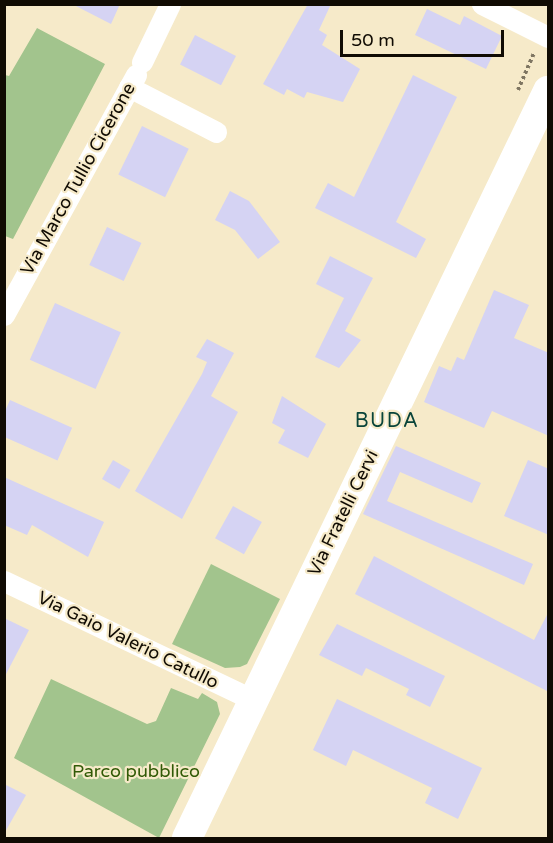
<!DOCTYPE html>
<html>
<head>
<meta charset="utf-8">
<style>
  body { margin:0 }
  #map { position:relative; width:553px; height:843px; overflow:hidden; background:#f6eac9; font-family:"Varela Round",sans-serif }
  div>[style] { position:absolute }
  .green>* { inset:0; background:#a2c48d }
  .building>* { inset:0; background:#d5d3f3; transform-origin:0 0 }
  .path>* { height:4px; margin-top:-2px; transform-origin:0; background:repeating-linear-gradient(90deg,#7f7662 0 3px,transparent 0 6px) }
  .street>* { height:21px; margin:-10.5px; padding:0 10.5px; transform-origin:10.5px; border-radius:10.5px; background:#fff }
  .secondary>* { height:30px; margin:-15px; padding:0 15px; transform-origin:15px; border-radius:15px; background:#fff }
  span { translate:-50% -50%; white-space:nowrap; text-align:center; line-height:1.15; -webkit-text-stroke:4.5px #f6eac9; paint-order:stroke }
  .street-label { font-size:18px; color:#100b03 }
  .park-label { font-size:18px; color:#315a06 }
  .neighbourhood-label { font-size:20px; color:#09443a; letter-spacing:1.5px }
  .frame { position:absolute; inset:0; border:6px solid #100b03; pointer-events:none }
  .scale { position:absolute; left:340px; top:30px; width:164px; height:27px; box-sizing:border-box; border:3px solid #100b03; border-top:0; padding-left:8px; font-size:18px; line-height:21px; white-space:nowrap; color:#100b03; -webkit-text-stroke:4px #f6eac9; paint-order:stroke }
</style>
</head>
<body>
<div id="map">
  <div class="green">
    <i style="clip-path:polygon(37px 28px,105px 64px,13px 239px,5px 236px,5px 75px,9px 76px)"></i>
    <i style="clip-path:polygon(211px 564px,280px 599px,247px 664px,240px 667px,225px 668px,172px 644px)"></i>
    <i style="clip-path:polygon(51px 679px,147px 724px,156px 721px,171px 688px,198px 699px,202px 693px,217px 702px,220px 714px,159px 838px,14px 758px)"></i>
  </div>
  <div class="building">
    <i style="clip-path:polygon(72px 4px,120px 4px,111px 24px)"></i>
    <i style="clip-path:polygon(308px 4px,331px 4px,319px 30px,327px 35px,322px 45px,360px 69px,343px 102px,307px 92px,304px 98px,287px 89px,284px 95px,263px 84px)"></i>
    <i style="clip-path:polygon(427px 9px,460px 25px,464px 16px,502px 36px,486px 69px,415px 35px)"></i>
    <i style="left:195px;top:35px;width:46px;height:33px;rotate:27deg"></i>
    <i style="clip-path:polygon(413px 75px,457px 97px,396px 222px,426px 239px,416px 258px,315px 208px,328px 183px,354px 197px)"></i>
    <i style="left:142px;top:126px;width:52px;height:54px;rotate:26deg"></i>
    <i style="clip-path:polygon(230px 191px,249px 201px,280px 242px,258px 259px,235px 230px,215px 220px)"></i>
    <i style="left:107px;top:227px;width:38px;height:42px;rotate:25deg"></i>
    <i style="clip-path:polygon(330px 256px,373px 278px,345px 331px,361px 340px,339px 368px,315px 357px,344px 298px,316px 284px)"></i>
    <i style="clip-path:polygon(494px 290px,529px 305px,514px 338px,549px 353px,549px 436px,492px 411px,484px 428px,424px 402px,439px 366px,451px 371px,457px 357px,464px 360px)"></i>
    <i style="left:55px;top:303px;width:72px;height:62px;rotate:24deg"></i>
    <i style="clip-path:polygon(207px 339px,234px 353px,211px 396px,238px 412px,182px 519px,135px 491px,202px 374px,207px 362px,196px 357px)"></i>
    <i style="clip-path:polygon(282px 396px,326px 424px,308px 458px,278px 443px,285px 430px,272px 423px)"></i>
    <i style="left:10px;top:400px;width:68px;height:36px;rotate:24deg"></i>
    <i style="clip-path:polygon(396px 446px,481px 483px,472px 503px,400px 472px,387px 501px,533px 564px,524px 585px,363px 514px)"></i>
    <i style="left:113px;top:460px;width:20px;height:22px;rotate:30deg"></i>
    <i style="clip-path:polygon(528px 460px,549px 469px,549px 535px,504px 516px)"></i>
    <i style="clip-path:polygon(4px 477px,104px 522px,88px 557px,32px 525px,27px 535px,4px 525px)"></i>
    <i style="left:233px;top:506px;width:33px;height:37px;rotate:29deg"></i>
    <i style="clip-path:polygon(374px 556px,534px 640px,549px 611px,549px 692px,355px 594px)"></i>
    <i style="clip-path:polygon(4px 618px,29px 630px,4px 678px)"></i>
    <i style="clip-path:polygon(337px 624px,445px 676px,430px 707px,406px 695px,409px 689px,366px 668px,362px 676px,319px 655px)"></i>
    <i style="clip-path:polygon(337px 699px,482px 768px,458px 819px,425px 803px,432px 788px,353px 750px,346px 766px,313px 750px)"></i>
    <i style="clip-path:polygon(4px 784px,26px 795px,4px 834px)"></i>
  </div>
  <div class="path">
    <i style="left:518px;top:90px;width:40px;rotate:-66.6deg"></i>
  </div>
  <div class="street">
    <i style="left:482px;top:4px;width:74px;rotate:26.6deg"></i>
    <i style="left:142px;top:62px;width:64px;rotate:-64.2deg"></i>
    <i style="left:129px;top:87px;width:98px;rotate:27.3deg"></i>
    <i style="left:4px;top:315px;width:274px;rotate:-61.2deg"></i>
    <i style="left:4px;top:581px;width:274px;rotate:25.5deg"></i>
  </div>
  <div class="secondary">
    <i style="left:187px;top:838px;width:830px;rotate:-64.21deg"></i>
  </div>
  <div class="street-label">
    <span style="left:78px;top:179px;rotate:-61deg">Via Marco Tullio Cicerone</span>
    <span style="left:343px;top:513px;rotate:-64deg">Via Fratelli Cervi</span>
    <span style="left:128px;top:640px;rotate:26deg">Via Gaio Valerio Catullo</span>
  </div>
  <div class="park-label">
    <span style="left:136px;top:771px">Parco pubblico</span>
  </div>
  <div class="neighbourhood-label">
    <span style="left:387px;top:421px">BUDA</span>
  </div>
  <div class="frame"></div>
  <div class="scale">50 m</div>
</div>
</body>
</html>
